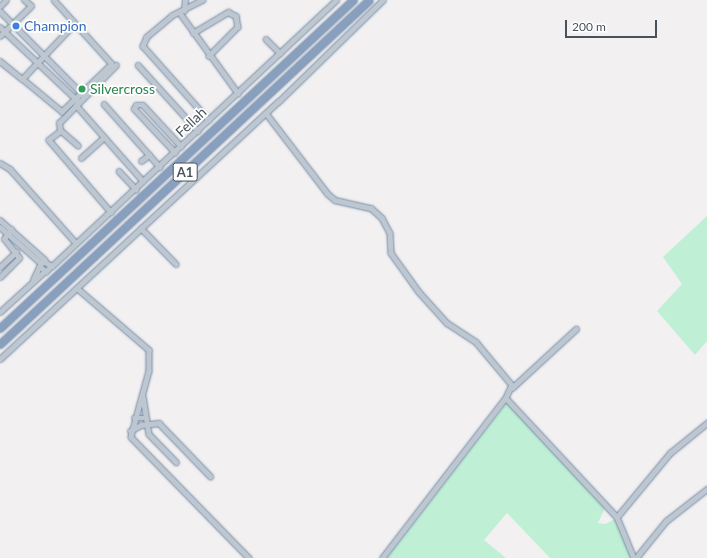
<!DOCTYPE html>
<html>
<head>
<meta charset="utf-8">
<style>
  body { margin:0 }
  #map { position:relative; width:707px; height:558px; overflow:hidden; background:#f2f0f0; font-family:Lato,sans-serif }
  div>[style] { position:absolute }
  .green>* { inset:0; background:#bfefd4 }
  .roads { filter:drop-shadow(0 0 1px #738baa) drop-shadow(0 0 1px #738baa) }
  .minor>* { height:4.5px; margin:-2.25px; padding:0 2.25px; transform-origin:2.25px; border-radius:2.25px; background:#bec7cf }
  .highway>* { height:7px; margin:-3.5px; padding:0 3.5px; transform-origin:3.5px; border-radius:3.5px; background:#88a0be }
  .dots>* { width:11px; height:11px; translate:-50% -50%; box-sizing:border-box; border:2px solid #fff; border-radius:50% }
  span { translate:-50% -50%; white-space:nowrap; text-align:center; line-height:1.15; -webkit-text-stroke:3.5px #fff; paint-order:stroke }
  .shield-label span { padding:1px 3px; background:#fff; border:1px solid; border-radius:3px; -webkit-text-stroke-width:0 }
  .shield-label { font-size:13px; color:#48525d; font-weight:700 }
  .shop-label { font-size:14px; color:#366cbe }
  .left { translate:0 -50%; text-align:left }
  .leisure-label { font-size:14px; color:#27864d }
  .street-label { font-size:14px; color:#48525d }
  .scale { position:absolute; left:565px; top:20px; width:92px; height:18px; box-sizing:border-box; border:2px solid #48525d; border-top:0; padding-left:5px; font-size:12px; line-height:14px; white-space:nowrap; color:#48525d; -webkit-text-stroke:3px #fff; paint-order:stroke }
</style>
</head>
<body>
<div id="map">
  <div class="green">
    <i style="clip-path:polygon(707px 216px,707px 341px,695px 355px,657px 311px,682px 284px,663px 257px)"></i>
    <i style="clip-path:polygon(508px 401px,605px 508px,598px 523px,605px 524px,615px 519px,633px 558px,550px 558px,507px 513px,484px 540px,506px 558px,387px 558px)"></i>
  </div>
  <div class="roads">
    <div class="minor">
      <i style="left:54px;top:0;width:86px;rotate:47.8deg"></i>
      <i style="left:112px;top:64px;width:69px;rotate:136.2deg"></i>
      <i style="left:62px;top:112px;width:52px;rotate:-140.5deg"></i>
      <i style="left:22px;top:79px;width:76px;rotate:-46.6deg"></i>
      <i style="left:203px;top:0;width:35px;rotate:153deg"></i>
      <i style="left:172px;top:16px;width:33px;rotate:140deg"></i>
      <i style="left:147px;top:37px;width:10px;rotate:114deg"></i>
      <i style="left:143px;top:46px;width:99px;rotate:48.3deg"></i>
      <i style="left:0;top:6px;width:8px;rotate:-45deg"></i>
      <i style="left:0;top:11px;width:120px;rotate:45.3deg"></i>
      <i style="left:184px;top:11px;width:11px;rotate:-85deg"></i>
      <i style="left:180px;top:13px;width:99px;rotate:54.1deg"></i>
      <i style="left:0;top:27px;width:109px;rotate:43.5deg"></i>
      <i style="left:193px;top:33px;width:41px;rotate:-31deg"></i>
      <i style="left:228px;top:12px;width:9px;rotate:27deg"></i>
      <i style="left:236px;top:16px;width:11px;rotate:80deg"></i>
      <i style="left:238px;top:27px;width:41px;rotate:135deg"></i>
      <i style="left:0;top:36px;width:43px;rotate:-44.1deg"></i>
      <i style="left:31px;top:6px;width:9px;rotate:-139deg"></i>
      <i style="left:266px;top:39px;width:20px;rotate:45deg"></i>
      <i style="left:0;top:61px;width:28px;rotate:39deg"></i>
      <i style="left:138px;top:65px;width:89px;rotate:47.7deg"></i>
      <i style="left:104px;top:104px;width:84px;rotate:48.4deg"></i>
      <i style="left:76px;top:105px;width:101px;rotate:48.6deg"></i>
      <i style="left:266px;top:113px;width:102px;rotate:52.6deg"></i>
      <i style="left:328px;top:194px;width:9px;rotate:41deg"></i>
      <i style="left:335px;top:200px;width:37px;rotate:13deg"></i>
      <i style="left:371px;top:208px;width:15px;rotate:42deg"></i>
      <i style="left:382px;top:218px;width:17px;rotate:62deg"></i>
      <i style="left:390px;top:233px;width:20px;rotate:87deg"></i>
      <i style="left:391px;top:253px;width:48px;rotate:54.3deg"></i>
      <i style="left:419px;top:292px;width:42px;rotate:47.9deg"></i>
      <i style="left:447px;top:323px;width:35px;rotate:33deg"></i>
      <i style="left:476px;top:342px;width:56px;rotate:50.1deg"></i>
      <i style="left:512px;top:385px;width:14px;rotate:115deg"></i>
      <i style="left:506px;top:398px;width:202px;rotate:127.6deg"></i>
      <i style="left:60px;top:130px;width:7px;rotate:-98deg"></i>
      <i style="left:59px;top:123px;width:81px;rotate:-45.5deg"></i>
      <i style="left:78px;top:146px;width:23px;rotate:-139deg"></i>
      <i style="left:61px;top:131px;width:15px;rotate:143deg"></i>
      <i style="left:49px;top:140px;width:95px;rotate:49.3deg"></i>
      <i style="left:175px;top:153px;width:60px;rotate:-133deg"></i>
      <i style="left:134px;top:109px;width:4px;rotate:-63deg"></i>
      <i style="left:136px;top:105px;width:7px"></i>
      <i style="left:143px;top:105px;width:56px;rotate:47.2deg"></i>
      <i style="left:81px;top:158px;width:31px;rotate:-42deg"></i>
      <i style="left:141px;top:161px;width:10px;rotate:-37deg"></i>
      <i style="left:0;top:163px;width:12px;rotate:31deg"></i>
      <i style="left:10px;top:169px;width:99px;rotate:48.3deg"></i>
      <i style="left:119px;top:171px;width:25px;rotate:47deg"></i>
      <i style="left:0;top:220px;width:60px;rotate:41.6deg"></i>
      <i style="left:0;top:227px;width:55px;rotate:41.3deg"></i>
      <i style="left:141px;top:228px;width:50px;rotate:45.8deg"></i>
      <i style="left:52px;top:266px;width:389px;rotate:-43.1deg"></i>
      <i style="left:0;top:267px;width:22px;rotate:-43deg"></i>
      <i style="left:0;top:277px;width:27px;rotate:-45deg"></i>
      <i style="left:19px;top:258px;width:24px;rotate:-128deg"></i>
      <i style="left:4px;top:239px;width:12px;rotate:-55deg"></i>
      <i style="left:33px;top:280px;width:17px;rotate:-65deg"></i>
      <i style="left:40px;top:265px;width:5px;rotate:-53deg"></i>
      <i style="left:43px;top:261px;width:10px;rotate:29deg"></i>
      <i style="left:52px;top:266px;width:8px;rotate:135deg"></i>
      <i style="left:46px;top:272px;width:8px;rotate:-140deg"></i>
      <i style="left:77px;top:288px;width:95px;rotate:40.7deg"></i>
      <i style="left:149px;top:350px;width:21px;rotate:90deg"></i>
      <i style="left:149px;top:371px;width:68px;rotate:105.3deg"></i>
      <i style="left:131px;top:437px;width:169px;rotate:45.7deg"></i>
      <i style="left:0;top:312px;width:59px;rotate:-42.3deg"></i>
      <i style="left:0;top:359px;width:379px;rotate:-42.8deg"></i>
      <i style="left:278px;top:102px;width:146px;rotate:-44.2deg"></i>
      <i style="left:512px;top:388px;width:87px;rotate:-42.7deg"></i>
      <i style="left:143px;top:396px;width:38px;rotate:81deg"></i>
      <i style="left:149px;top:434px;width:39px;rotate:46deg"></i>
      <i style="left:506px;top:398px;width:163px;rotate:47deg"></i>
      <i style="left:617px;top:517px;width:44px;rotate:67.5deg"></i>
      <i style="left:134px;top:418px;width:12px"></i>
      <i style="left:130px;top:431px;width:13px;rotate:-29deg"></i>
      <i style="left:141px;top:425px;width:18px;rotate:-6deg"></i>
      <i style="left:159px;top:423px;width:74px;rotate:46.1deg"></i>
      <i style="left:617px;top:517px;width:83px;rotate:-50.4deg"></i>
      <i style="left:670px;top:453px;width:48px;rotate:-39deg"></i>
      <i style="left:636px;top:558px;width:48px;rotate:-51deg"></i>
      <i style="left:666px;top:521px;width:52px;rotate:-38deg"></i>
    </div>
    <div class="highway">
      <i style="left:0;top:328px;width:482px;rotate:-42.9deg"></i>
      <i style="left:0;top:344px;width:504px;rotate:-42.99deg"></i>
    </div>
  </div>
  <div class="dots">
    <i style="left:16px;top:26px;background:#3f7fe0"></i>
    <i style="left:82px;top:89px;background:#2e9e5b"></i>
  </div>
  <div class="shield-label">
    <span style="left:185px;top:172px">A1</span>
  </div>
  <div class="shop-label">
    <span class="left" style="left:24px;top:26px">Champion</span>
  </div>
  <div class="leisure-label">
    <span class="left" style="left:90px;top:89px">Silvercross</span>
  </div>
  <div class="street-label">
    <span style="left:191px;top:122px;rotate:-43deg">Fellah</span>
  </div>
  <div class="scale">200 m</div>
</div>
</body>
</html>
